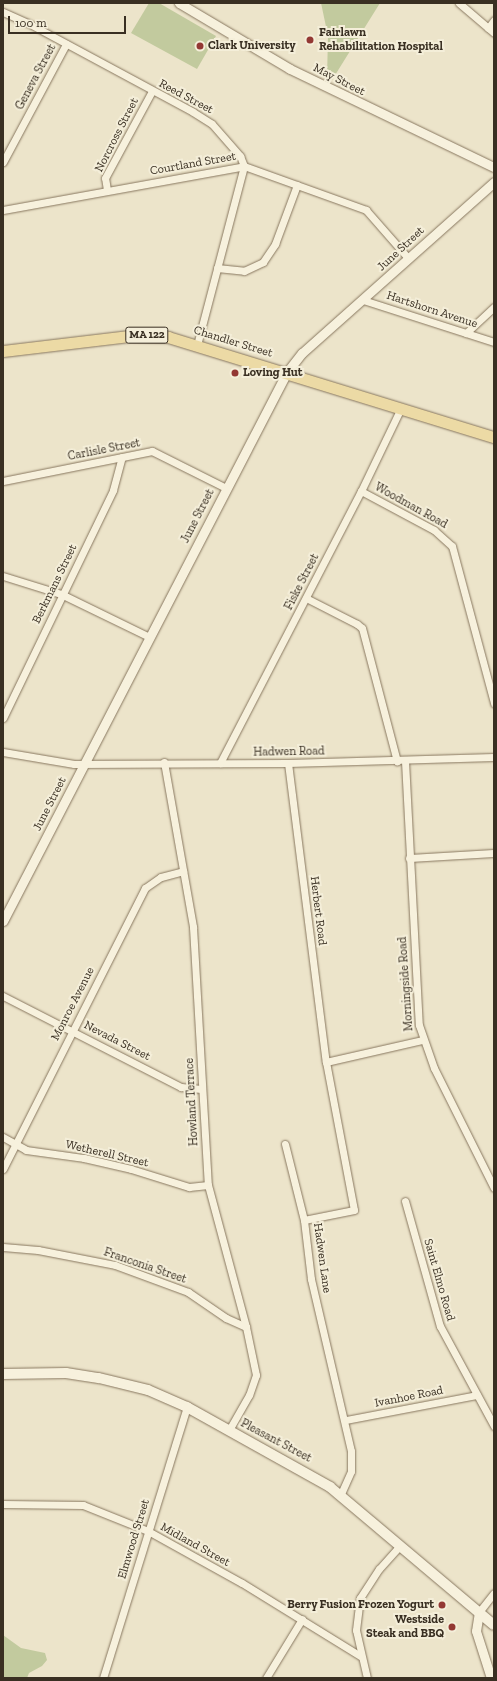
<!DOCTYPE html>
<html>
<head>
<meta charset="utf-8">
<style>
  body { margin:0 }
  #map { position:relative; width:497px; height:1681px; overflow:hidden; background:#ece4ca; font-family:"Zilla Slab",serif }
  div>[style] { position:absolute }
  .green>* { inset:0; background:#c2ca9e }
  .roads { filter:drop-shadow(0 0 1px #88775f) drop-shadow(0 0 1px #88775f) }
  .minor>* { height:7px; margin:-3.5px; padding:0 3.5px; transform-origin:3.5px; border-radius:3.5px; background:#f7f1dd }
  .tertiary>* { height:9px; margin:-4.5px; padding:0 4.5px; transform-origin:4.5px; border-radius:4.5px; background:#f7f1dd }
  .secondary>* { height:10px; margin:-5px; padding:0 5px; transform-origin:5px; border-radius:5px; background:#f7f1dd }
  .primary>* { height:11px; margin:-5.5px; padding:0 5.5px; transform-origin:5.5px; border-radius:5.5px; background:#ecdaa5 }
  .dots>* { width:11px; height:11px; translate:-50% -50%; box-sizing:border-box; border:2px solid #f4eed9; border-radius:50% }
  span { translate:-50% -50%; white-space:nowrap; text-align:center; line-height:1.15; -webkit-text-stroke:4px #f4eed9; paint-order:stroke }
  .shield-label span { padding:1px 3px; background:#f4eed9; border:1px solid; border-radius:3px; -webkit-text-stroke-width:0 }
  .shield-label { font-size:11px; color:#392f22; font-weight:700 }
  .poi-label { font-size:12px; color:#392f22; font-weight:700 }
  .left { translate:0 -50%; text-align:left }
  .right { translate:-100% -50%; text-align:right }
  .street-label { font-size:12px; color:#392f22 }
  .frame { position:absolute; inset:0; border:4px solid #392f22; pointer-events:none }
  .scale { position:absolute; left:8px; top:16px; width:118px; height:18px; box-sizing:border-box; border:2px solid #392f22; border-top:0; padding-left:5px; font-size:12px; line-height:14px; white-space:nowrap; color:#392f22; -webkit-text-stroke:3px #f4eed9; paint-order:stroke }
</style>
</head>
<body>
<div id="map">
  <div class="green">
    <i style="clip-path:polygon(149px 3px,159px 3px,216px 36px,197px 69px,131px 33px)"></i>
    <i style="clip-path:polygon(321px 3px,380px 3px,332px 80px,327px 78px,328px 36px)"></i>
    <i style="clip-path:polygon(3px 1635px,21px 1648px,45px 1653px,47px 1660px,42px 1666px,29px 1673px,27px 1678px,3px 1678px)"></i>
  </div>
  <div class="roads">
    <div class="minor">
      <i style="left:459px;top:3px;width:46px;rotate:40.6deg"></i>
      <i style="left:3px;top:12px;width:27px;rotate:24deg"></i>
      <i style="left:28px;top:23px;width:187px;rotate:28.3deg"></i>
      <i style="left:193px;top:112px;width:22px;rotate:32deg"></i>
      <i style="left:212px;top:124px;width:43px;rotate:48.8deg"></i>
      <i style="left:240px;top:156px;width:11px;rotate:68deg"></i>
      <i style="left:244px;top:166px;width:185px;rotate:104.7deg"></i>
      <i style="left:488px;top:28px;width:10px;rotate:-53deg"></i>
      <i style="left:3px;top:162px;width:134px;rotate:-61.9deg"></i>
      <i style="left:107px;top:190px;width:12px;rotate:-99deg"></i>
      <i style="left:105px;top:178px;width:99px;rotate:-61.6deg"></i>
      <i style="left:3px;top:210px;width:245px;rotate:-10.3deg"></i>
      <i style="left:244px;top:166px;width:130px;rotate:19.8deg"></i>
      <i style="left:366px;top:210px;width:64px;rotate:48.8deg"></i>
      <i style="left:217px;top:268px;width:27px;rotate:6deg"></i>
      <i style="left:244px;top:271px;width:21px;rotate:-25deg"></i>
      <i style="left:263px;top:262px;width:22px;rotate:-56deg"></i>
      <i style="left:275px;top:244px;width:63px;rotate:-69.6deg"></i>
      <i style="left:363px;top:300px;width:138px;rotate:17.8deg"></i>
      <i style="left:466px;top:333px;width:38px;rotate:-43deg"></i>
      <i style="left:3px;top:481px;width:152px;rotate:-11.4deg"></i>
      <i style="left:152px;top:451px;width:83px;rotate:26.6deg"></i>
      <i style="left:361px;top:491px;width:83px;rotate:28.1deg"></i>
      <i style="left:434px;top:530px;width:24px;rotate:42deg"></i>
      <i style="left:452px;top:546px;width:163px;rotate:75deg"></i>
      <i style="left:3px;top:576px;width:61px;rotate:17.2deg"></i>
      <i style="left:61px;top:594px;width:98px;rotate:26deg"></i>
      <i style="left:306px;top:598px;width:57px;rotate:27deg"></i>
      <i style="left:357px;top:624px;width:6px;rotate:39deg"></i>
      <i style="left:362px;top:628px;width:138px;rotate:75.3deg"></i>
      <i style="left:3px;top:718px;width:253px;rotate:-64.2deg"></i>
      <i style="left:113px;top:490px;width:34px;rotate:-75deg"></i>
      <i style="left:3px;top:752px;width:72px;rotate:9.6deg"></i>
      <i style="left:74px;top:764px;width:214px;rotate:-0.3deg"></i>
      <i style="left:288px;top:763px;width:206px;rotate:-1.7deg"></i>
      <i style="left:405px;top:761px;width:264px;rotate:87deg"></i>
      <i style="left:419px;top:1025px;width:46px;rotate:70.8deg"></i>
      <i style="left:434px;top:1068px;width:134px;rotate:63.4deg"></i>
      <i style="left:164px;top:762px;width:168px;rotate:80deg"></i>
      <i style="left:193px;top:927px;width:258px;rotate:86.7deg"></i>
      <i style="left:208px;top:1185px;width:147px;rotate:75deg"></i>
      <i style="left:246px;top:1327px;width:49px;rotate:78.2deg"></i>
      <i style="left:256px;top:1375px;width:21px;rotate:109deg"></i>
      <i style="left:249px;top:1395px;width:40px;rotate:119.7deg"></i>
      <i style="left:220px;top:763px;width:306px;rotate:-62.6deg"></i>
      <i style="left:361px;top:491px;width:92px;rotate:-64.3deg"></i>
      <i style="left:288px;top:763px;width:301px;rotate:82.8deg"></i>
      <i style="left:409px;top:858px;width:85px;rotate:-3.4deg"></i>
      <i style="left:3px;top:996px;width:200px;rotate:27.1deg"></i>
      <i style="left:181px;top:1087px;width:20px;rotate:6deg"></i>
      <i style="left:3px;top:1137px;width:26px;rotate:29deg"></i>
      <i style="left:26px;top:1150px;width:59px;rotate:7.9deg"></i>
      <i style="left:84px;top:1158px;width:48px;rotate:13.2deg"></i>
      <i style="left:131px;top:1169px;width:61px;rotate:17.2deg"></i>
      <i style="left:189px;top:1187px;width:19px;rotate:-6deg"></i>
      <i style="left:285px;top:1144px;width:78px;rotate:76deg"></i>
      <i style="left:3px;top:1169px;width:315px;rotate:-63.2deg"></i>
      <i style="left:145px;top:888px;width:19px;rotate:-35deg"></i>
      <i style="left:161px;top:877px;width:23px;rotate:-15deg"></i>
      <i style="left:405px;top:1201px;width:130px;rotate:74.4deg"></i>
      <i style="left:440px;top:1326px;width:114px;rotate:61.6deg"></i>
      <i style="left:3px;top:1247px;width:35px;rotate:5deg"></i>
      <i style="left:38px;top:1250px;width:78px;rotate:11deg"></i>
      <i style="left:115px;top:1265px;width:78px;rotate:20.3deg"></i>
      <i style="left:188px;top:1292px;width:46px;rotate:34.4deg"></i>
      <i style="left:226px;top:1318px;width:22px;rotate:24deg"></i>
      <i style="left:346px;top:1420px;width:133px;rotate:-10.8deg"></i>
      <i style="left:340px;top:1496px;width:27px;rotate:-66deg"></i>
      <i style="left:351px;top:1471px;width:20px;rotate:-90deg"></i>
      <i style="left:351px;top:1451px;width:177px;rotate:-103.1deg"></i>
      <i style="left:311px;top:1279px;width:59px;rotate:-96.8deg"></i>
      <i style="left:304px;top:1220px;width:51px;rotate:-11.3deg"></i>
      <i style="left:354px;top:1210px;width:151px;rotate:-100.7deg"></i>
      <i style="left:326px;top:1062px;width:98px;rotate:-12.9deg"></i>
      <i style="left:3px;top:1504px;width:80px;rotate:0.7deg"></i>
      <i style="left:83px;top:1505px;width:70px;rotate:21.8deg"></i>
      <i style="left:148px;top:1531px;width:107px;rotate:29deg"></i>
      <i style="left:242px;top:1583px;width:139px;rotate:31.7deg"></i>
      <i style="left:479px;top:1612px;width:24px;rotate:-52deg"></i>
      <i style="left:103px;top:1678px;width:284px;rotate:-72.8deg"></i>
      <i style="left:266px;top:1678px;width:69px;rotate:-58.6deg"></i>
      <i style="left:367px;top:1678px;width:49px;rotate:-102.9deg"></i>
      <i style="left:356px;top:1630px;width:32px;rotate:-83deg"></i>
      <i style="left:360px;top:1598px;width:35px;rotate:-57deg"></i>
      <i style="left:379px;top:1569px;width:31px;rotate:-48deg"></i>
    </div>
    <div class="tertiary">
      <i style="left:179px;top:3px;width:129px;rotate:30.7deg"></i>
      <i style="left:290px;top:69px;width:226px;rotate:25.7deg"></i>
      <i style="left:3px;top:921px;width:618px;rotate:-62.65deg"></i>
      <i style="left:287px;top:372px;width:24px;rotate:-52deg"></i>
      <i style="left:302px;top:353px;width:257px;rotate:-41.7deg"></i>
      <i style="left:479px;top:1612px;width:19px;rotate:99deg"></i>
      <i style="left:476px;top:1631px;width:49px;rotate:72.3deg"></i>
    </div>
    <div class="secondary">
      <i style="left:3px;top:1374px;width:63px;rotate:-0.9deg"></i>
      <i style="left:66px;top:1373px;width:33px;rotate:9deg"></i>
      <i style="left:99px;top:1378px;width:50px;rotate:13.8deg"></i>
      <i style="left:148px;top:1390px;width:43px;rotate:23.6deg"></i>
      <i style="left:187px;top:1407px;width:164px;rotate:29.2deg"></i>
      <i style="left:330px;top:1487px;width:214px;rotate:40.1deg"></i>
    </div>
    <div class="primary">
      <i style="left:3px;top:351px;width:127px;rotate:-6.8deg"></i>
      <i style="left:129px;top:336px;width:39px;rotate:1deg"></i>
      <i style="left:168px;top:337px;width:341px;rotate:17.1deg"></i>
    </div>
  </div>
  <div class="dots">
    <i style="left:310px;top:40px;background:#933833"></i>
    <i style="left:200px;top:46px;background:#933833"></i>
    <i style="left:235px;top:373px;background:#933833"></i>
    <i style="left:442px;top:1605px;background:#933833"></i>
    <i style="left:452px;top:1627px;background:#933833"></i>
  </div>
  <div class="shield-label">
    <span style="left:147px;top:335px">MA 122</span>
  </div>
  <div class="poi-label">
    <span class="left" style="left:319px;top:40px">Fairlawn<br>Rehabilitation Hospital</span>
    <span class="left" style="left:208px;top:46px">Clark University</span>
    <span class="left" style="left:243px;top:373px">Loving Hut</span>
    <span class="right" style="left:434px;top:1605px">Berry Fusion Frozen Yogurt</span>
    <span class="right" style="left:444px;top:1627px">Westside<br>Steak and BBQ</span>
  </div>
  <div class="street-label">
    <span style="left:36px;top:77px;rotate:-62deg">Geneva Street</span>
    <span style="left:339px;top:80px;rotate:27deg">May Street</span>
    <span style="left:186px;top:97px;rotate:28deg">Reed Street</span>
    <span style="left:117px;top:135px;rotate:-63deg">Norcross Street</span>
    <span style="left:193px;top:164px;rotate:-10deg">Courtland Street</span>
    <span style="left:401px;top:249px;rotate:-43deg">June Street</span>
    <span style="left:432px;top:310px;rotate:18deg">Hartshorn Avenue</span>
    <span style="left:233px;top:342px;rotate:17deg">Chandler Street</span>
    <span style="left:104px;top:450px;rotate:-11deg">Carlisle Street</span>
    <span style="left:411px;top:506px;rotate:29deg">Woodman Road</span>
    <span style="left:198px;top:516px;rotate:-63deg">June Street</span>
    <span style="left:302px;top:582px;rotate:-63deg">Fiske Street</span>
    <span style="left:55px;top:584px;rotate:-64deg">Berkmans Street</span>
    <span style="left:289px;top:752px;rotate:-1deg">Hadwen Road</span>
    <span style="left:50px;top:804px;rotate:-63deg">June Street</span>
    <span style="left:318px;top:911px;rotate:83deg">Herbert Road</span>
    <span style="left:406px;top:984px;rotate:-94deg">Morningside Road</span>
    <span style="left:73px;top:1004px;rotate:-63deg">Monroe Avenue</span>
    <span style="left:117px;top:1041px;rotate:27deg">Nevada Street</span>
    <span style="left:192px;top:1102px;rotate:-93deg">Howland Terrace</span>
    <span style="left:107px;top:1154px;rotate:13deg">Wetherell Street</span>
    <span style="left:322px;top:1258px;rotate:82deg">Hadwen Lane</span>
    <span style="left:145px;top:1266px;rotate:19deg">Franconia Street</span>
    <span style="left:439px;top:1280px;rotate:74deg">Saint Elmo Road</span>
    <span style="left:409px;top:1397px;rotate:-11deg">Ivanhoe Road</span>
    <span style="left:276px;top:1441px;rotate:28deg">Pleasant Street</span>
    <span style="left:134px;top:1539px;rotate:-73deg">Elmwood Street</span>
    <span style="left:195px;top:1545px;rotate:29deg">Midland Street</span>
  </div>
  <div class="frame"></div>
  <div class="scale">100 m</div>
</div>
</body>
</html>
